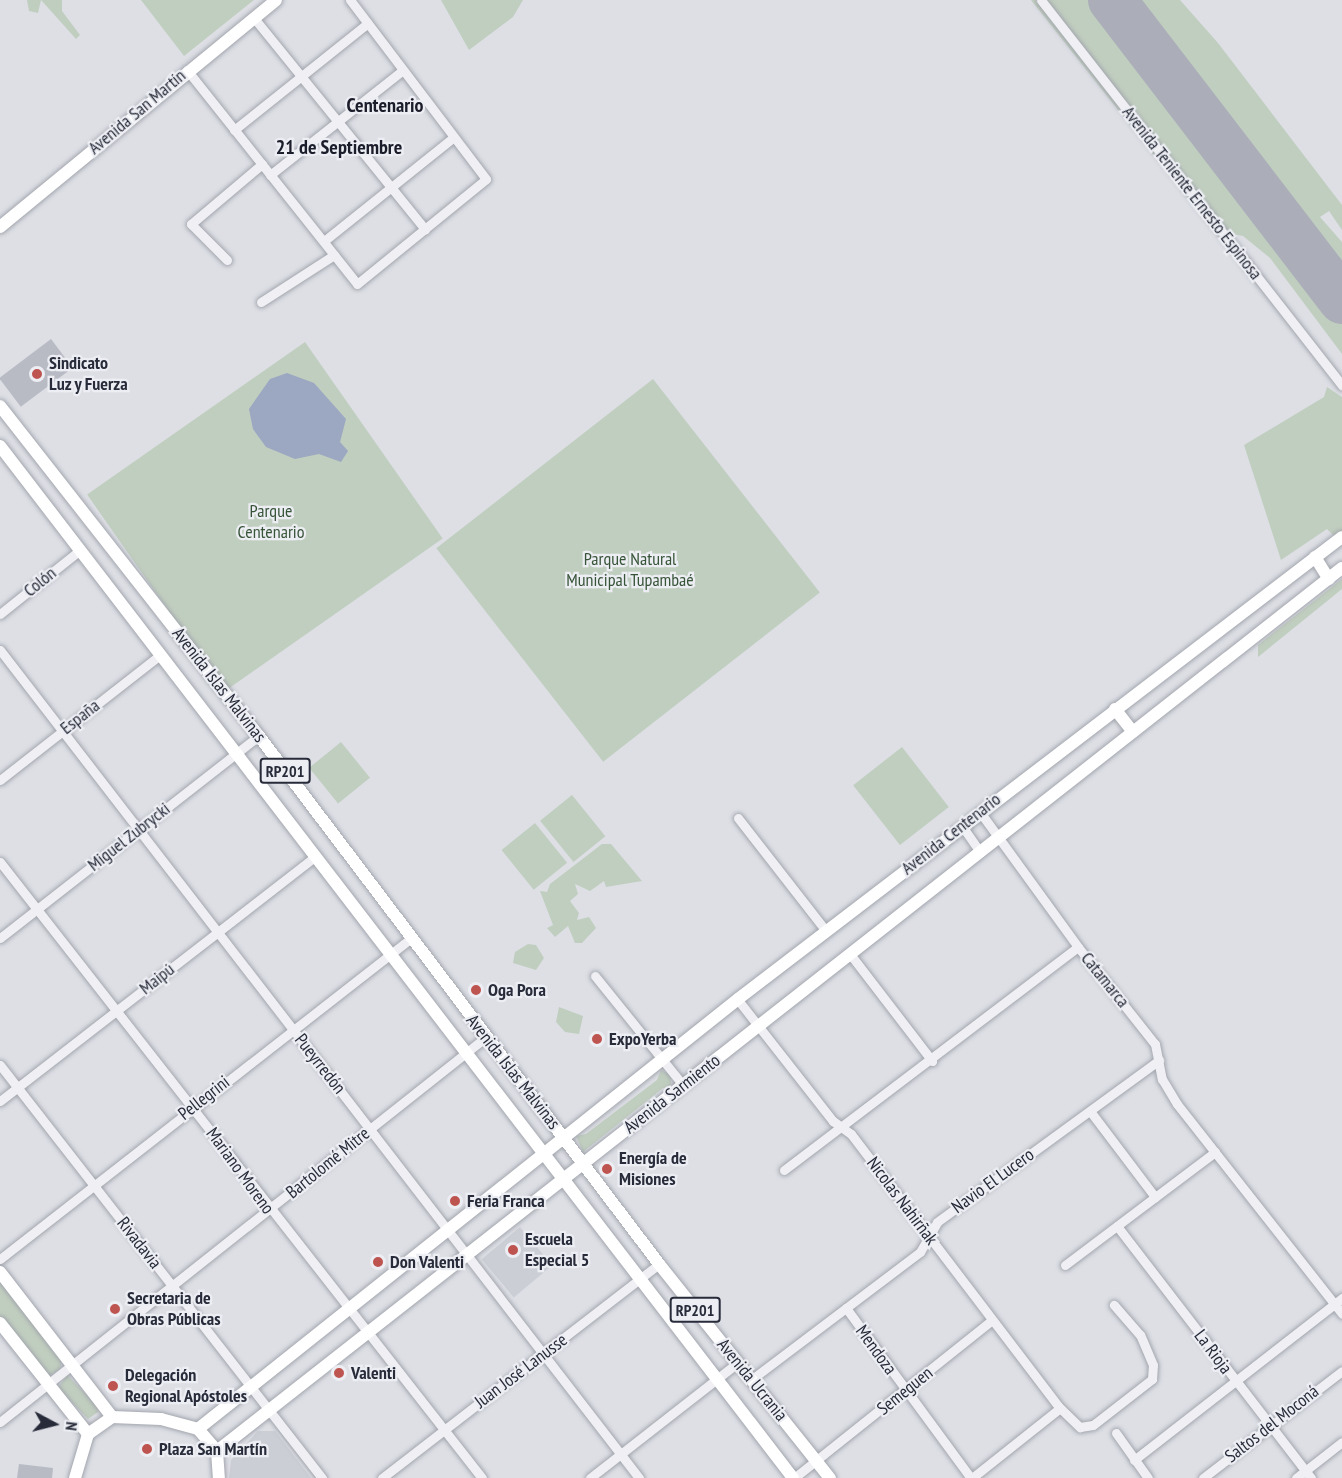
<!DOCTYPE html>
<html>
<head>
<meta charset="utf-8">
<style>
  body { margin:0 }
  #map { position:relative; width:1342px; height:1478px; overflow:hidden; background:#dddfe5; font-family:"PT Sans Narrow",sans-serif }
  div>[style] { position:absolute }
  .built>* { inset:0; background:#ccced6; transform-origin:0 0 }
  .green>* { inset:0; background:#c0cebf; transform-origin:0 0 }
  .water>* { inset:0; background:#9ca7c2 }
  .runway>* { height:48px; margin:-24px; padding:0 24px; transform-origin:24px; border-radius:24px; background:#abaeb9 }
  .building>* { inset:0; background:#b8bac4; transform-origin:0 0 }
  .roads { filter:drop-shadow(0 0 2px #a3a6ae) drop-shadow(0 0 2px #a3a6ae) }
  .minor>* { height:9px; margin:-4.5px; padding:0 4.5px; transform-origin:4.5px; border-radius:4.5px; background:#f0f0f4 }
  .major>* { height:12px; margin:-6px; padding:0 6px; transform-origin:6px; border-radius:6px; background:#fff }
  .dots>* { width:16px; height:16px; translate:-50% -50%; box-sizing:border-box; border:3px solid #eceef3; border-radius:50% }
  span { translate:-50% -50%; white-space:nowrap; text-align:center; line-height:1.15; -webkit-text-stroke:4.5px #eceef3; paint-order:stroke }
  .shield-label span { padding:2px 4px; background:#eceef3; border:2px solid; border-radius:4px; -webkit-text-stroke-width:0 }
  .shield-label { font-size:16px; color:#282c3a; font-weight:700 }
  .street-label { font-size:18px; color:#282c3a }
  .poi-label { font-size:18px; color:#282c3a; font-weight:700 }
  .left { translate:0 -50%; text-align:left }
  .park-label { font-size:18px; color:#375438 }
  .neighbourhood-label { font-size:20px; color:#1b1d2b; font-weight:700 }
  .north { position:absolute; left:24px; top:1394px; width:60px; height:60px; -webkit-text-stroke:4px #eceef3; paint-order:stroke; rotate:97deg; font-size:16px; font-weight:700; line-height:24px; text-align:center; color:#282c3a }
  .north::after { content:''; display:block; margin:auto; width:21px; height:27px; background:#282c3a; clip-path:polygon(50% 0,100% 100%,50% 72%,0 100%) }
</style>
</head>
<body>
<div id="map">
  <div class="built">
    <i style="left:520px;top:1227px;width:50px;height:50px;rotate:50deg"></i>
    <i style="clip-path:polygon(258px 1431px,275px 1431px,311px 1478px,229px 1478px,231px 1460px)"></i>
  </div>
  <div class="green">
    <i style="clip-path:polygon(27px 0,62px 0,62px 11px,80px 35px,76px 39px,41px 0,38px 13px,29px 11px)"></i>
    <i style="clip-path:polygon(141px 0,254px 0,184px 56px)"></i>
    <i style="clip-path:polygon(441px 0,523px 0,513px 17px,469px 50px)"></i>
    <i style="clip-path:polygon(1031px 0,1180px 0,1218px 43px,1342px 205px,1342px 230px,1329px 211px,1320px 217px,1342px 242px,1342px 354px,1270px 258px,1243px 236px,1214px 231px)"></i>
    <i style="left:305px;top:342px;width:240px;height:266px;rotate:55deg"></i>
    <i style="left:653px;top:379px;width:271px;height:275px;rotate:52deg"></i>
    <i style="clip-path:polygon(1327px 387px,1342px 397px,1342px 532px,1336px 538px,1327px 529px,1281px 560px,1244px 445px,1324px 397px)"></i>
    <i style="clip-path:polygon(1342px 579px,1342px 589px,1258px 657px,1258px 645px)"></i>
    <i style="left:341px;top:742px;width:46px;height:41px;rotate:51deg"></i>
    <i style="left:902px;top:747px;width:76px;height:62px;rotate:52deg"></i>
    <i style="left:572px;top:795px;width:53px;height:41px;rotate:51deg"></i>
    <i style="left:535px;top:823px;width:51px;height:43px;rotate:51deg"></i>
    <i style="clip-path:polygon(602px 844px,611px 844px,642px 881px,606px 887px,604px 881px,590px 891px,575px 884px,578px 894px,570px 901px,579px 913px,577px 920px,589px 917px,596px 928px,582px 943px,575px 943px,568px 926px,555px 937px,547px 928px,553px 925px,540px 891px,547px 892px,550px 884px)"></i>
    <i style="clip-path:polygon(528px 944px,536px 945px,544px 958px,536px 970px,513px 963px,515px 952px)"></i>
    <i style="clip-path:polygon(559px 1007px,583px 1016px,579px 1034px,565px 1032px,556px 1022px)"></i>
    <i style="clip-path:polygon(661px 1070px,671px 1075px,671px 1089px,663px 1088px,583px 1152px,576px 1136px,586px 1134px,657px 1080px)"></i>
    <i style="clip-path:polygon(0 1280px,62px 1360px,60px 1369px,48px 1377px,0 1321px)"></i>
    <i style="clip-path:polygon(67px 1375px,97px 1405px,98px 1412px,88px 1419px,58px 1388px)"></i>
  </div>
  <div class="water">
    <i style="clip-path:polygon(287px 373px,314px 383px,346px 419px,340px 442px,348px 451px,341px 462px,319px 454px,295px 459px,266px 447px,253px 429px,249px 409px,270px 379px)"></i>
  </div>
  <div class="runway">
    <i style="left:1112px;top:0;width:378px;rotate:52.5deg"></i>
  </div>
  <div class="building">
    <i style="left:51px;top:339px;width:36px;height:65px;rotate:53deg"></i>
    <i style="clip-path:polygon(19px 1464px,53px 1468px,52px 1478px,17px 1478px)"></i>
  </div>
  <div class="roads">
    <div class="minor">
      <i style="left:1041px;top:0;width:489px;rotate:52deg"></i>
      <i style="left:254px;top:18px;width:272px;rotate:51deg"></i>
      <i style="left:187px;top:70px;width:273px;rotate:51.5deg"></i>
      <i style="left:357px;top:284px;width:166px;rotate:-39.1deg"></i>
      <i style="left:486px;top:179px;width:225px;rotate:-127.2deg"></i>
      <i style="left:234px;top:130px;width:171px;rotate:-38.6deg"></i>
      <i style="left:270px;top:175px;width:169px;rotate:-38.3deg"></i>
      <i style="left:324px;top:241px;width:166px;rotate:-38.7deg"></i>
      <i style="left:227px;top:260px;width:51px;rotate:-135deg"></i>
      <i style="left:191px;top:224px;width:93px;rotate:-40.2deg"></i>
      <i style="left:261px;top:302px;width:87px;rotate:-32.8deg"></i>
      <i style="left:0;top:614px;width:102px;rotate:-38.7deg"></i>
      <i style="left:0;top:650px;width:1046px;rotate:52.34deg"></i>
      <i style="left:0;top:780px;width:203px;rotate:-38deg"></i>
      <i style="left:980px;top:812px;width:167px;rotate:54deg"></i>
      <i style="left:738px;top:818px;width:143px;rotate:52.1deg"></i>
      <i style="left:962px;top:826px;width:32px;rotate:55deg"></i>
      <i style="left:0;top:862px;width:782px;rotate:51.96deg"></i>
      <i style="left:0;top:938px;width:328px;rotate:-38deg"></i>
      <i style="left:850px;top:954px;width:135px;rotate:52.5deg"></i>
      <i style="left:595px;top:976px;width:140px;rotate:51.1deg"></i>
      <i style="left:738px;top:1000px;width:154px;rotate:51.9deg"></i>
      <i style="left:833px;top:1121px;width:22px;rotate:36deg"></i>
      <i style="left:851px;top:1134px;width:345px;rotate:52.7deg"></i>
      <i style="left:1060px;top:1408px;width:28px;rotate:44deg"></i>
      <i style="left:1080px;top:1427px;width:13px;rotate:-9deg"></i>
      <i style="left:1093px;top:1425px;width:75px;rotate:-37.9deg"></i>
      <i style="left:1152px;top:1379px;width:14px;rotate:-86deg"></i>
      <i style="left:1153px;top:1365px;width:33px;rotate:-113deg"></i>
      <i style="left:1140px;top:1335px;width:40px;rotate:-131deg"></i>
      <i style="left:0;top:1065px;width:524px;rotate:52.06deg"></i>
      <i style="left:0;top:1101px;width:398px;rotate:-37.8deg"></i>
      <i style="left:1090px;top:1111px;width:108px;rotate:52.9deg"></i>
      <i style="left:784px;top:1170px;width:369px;rotate:-37.2deg"></i>
      <i style="left:1078px;top:947px;width:124px;rotate:51.6deg"></i>
      <i style="left:1155px;top:1044px;width:36px;rotate:79deg"></i>
      <i style="left:1162px;top:1079px;width:29px;rotate:59deg"></i>
      <i style="left:1177px;top:1104px;width:267px;rotate:51.8deg"></i>
      <i style="left:1117px;top:1226px;width:318px;rotate:52.4deg"></i>
      <i style="left:0;top:1259px;width:520px;rotate:-37.97deg"></i>
      <i style="left:1065px;top:1265px;width:188px;rotate:-37deg"></i>
      <i style="left:846px;top:1308px;width:211px;rotate:53.7deg"></i>
      <i style="left:752px;top:1379px;width:211px;rotate:-37.1deg"></i>
      <i style="left:920px;top:1252px;width:34px;rotate:-60deg"></i>
      <i style="left:937px;top:1222px;width:275px;rotate:-36.1deg"></i>
      <i style="left:0;top:1422px;width:620px;rotate:-38.39deg"></i>
      <i style="left:1116px;top:1433px;width:55px;rotate:54.6deg"></i>
      <i style="left:1134px;top:1460px;width:264px;rotate:-37.9deg"></i>
      <i style="left:382px;top:1478px;width:350px;rotate:-37.7deg"></i>
      <i style="left:590px;top:1478px;width:187px;rotate:-38deg"></i>
      <i style="left:794px;top:1478px;width:253px;rotate:-38.6deg"></i>
      <i style="left:972px;top:1478px;width:112px;rotate:-38.5deg"></i>
      <i style="left:1203px;top:1478px;width:175px;rotate:-37.6deg"></i>
      <i style="left:1296px;top:1478px;width:58px;rotate:-38deg"></i>
    </div>
    <div class="major">
      <i style="left:0;top:227px;width:357px;rotate:-39.4deg"></i>
      <i style="left:0;top:406px;width:420px;rotate:51.9deg"></i>
      <i style="left:259px;top:736px;width:662px;rotate:52.85deg"></i>
      <i style="left:659px;top:1264px;width:274px;rotate:51.4deg"></i>
      <i style="left:0;top:446px;width:1301px;rotate:52.46deg"></i>
      <i style="left:1315px;top:557px;width:26px;rotate:58deg"></i>
      <i style="left:1115px;top:709px;width:29px;rotate:52deg"></i>
      <i style="left:0;top:1272px;width:183px;rotate:52.3deg"></i>
      <i style="left:0;top:1323px;width:142px;rotate:51.6deg"></i>
      <i style="left:112px;top:1417px;width:49px;rotate:2.3deg"></i>
      <i style="left:161px;top:1419px;width:38px;rotate:15deg"></i>
      <i style="left:198px;top:1429px;width:690px;rotate:-38.53deg"></i>
      <i style="left:738px;top:999px;width:760px;rotate:-37.41deg"></i>
      <i style="left:198px;top:1429px;width:29px;rotate:49deg"></i>
      <i style="left:217px;top:1451px;width:1430px;rotate:-38.13deg"></i>
      <i style="left:217px;top:1451px;width:27px;rotate:86deg"></i>
      <i style="left:75px;top:1478px;width:46px;rotate:-73.5deg"></i>
      <i style="left:88px;top:1434px;width:29px;rotate:-35deg"></i>
    </div>
  </div>
  <div class="dots">
    <i style="left:37px;top:374px;background:#be544f"></i>
    <i style="left:476px;top:990px;background:#be544f"></i>
    <i style="left:597px;top:1039px;background:#be544f"></i>
    <i style="left:607px;top:1169px;background:#be544f"></i>
    <i style="left:455px;top:1201px;background:#be544f"></i>
    <i style="left:513px;top:1250px;background:#be544f"></i>
    <i style="left:378px;top:1262px;background:#be544f"></i>
    <i style="left:115px;top:1309px;background:#be544f"></i>
    <i style="left:339px;top:1373px;background:#be544f"></i>
    <i style="left:113px;top:1386px;background:#be544f"></i>
    <i style="left:147px;top:1449px;background:#be544f"></i>
  </div>
  <div class="shield-label">
    <span style="left:285px;top:771px">RP201</span>
    <span style="left:695px;top:1310px">RP201</span>
  </div>
  <div class="street-label">
    <span style="left:137px;top:112px;rotate:-40deg">Avenida San Martín</span>
    <span style="left:1192px;top:193px;rotate:52deg">Avenida Teniente Ernesto Espinosa</span>
    <span style="left:40px;top:582px;rotate:-39deg">Colón</span>
    <span style="left:219px;top:685px;rotate:52deg">Avenida Islas Malvinas</span>
    <span style="left:80px;top:717px;rotate:-38deg">España</span>
    <span style="left:951px;top:834px;rotate:-38deg">Avenida Centenario</span>
    <span style="left:129px;top:837px;rotate:-38deg">Miguel Zubrycki</span>
    <span style="left:157px;top:979px;rotate:-38deg">Maipú</span>
    <span style="left:1105px;top:980px;rotate:51deg">Catamarca</span>
    <span style="left:320px;top:1064px;rotate:52deg">Pueyrredón</span>
    <span style="left:513px;top:1072px;rotate:52deg">Avenida Islas Malvinas</span>
    <span style="left:672px;top:1094px;rotate:-38deg">Avenida Sarmiento</span>
    <span style="left:204px;top:1098px;rotate:-38deg">Pellegrini</span>
    <span style="left:328px;top:1163px;rotate:-39deg">Bartolomé Mitre</span>
    <span style="left:240px;top:1171px;rotate:54deg">Mariano Moreno</span>
    <span style="left:993px;top:1181px;rotate:-36deg">Navio El Lucero</span>
    <span style="left:902px;top:1201px;rotate:53deg">Nicolas Nahirñak</span>
    <span style="left:139px;top:1243px;rotate:52deg">Rivadavia</span>
    <span style="left:876px;top:1350px;rotate:54deg">Mendoza</span>
    <span style="left:1213px;top:1352px;rotate:53deg">La Rioja</span>
    <span style="left:521px;top:1371px;rotate:-37deg">Juan José Lanusse</span>
    <span style="left:752px;top:1380px;rotate:51deg">Avenida Ucrania</span>
    <span style="left:905px;top:1391px;rotate:-39deg">Semeguen</span>
    <span style="left:1272px;top:1424px;rotate:-38deg">Saltos del Moconá</span>
  </div>
  <div class="poi-label">
    <span class="left" style="left:49px;top:374px">Sindicato<br>Luz y Fuerza</span>
    <span class="left" style="left:488px;top:990px">Oga Pora</span>
    <span class="left" style="left:609px;top:1039px">ExpoYerba</span>
    <span class="left" style="left:619px;top:1169px">Energía de<br>Misiones</span>
    <span class="left" style="left:467px;top:1201px">Feria Franca</span>
    <span class="left" style="left:525px;top:1250px">Escuela<br>Especial 5</span>
    <span class="left" style="left:390px;top:1262px">Don Valenti</span>
    <span class="left" style="left:127px;top:1309px">Secretaria de<br>Obras Públicas</span>
    <span class="left" style="left:351px;top:1373px">Valenti</span>
    <span class="left" style="left:125px;top:1386px">Delegación<br>Regional Apóstoles</span>
    <span class="left" style="left:159px;top:1449px">Plaza San Martín</span>
  </div>
  <div class="park-label">
    <span style="left:271px;top:522px">Parque<br>Centenario</span>
    <span style="left:630px;top:570px">Parque Natural<br>Municipal Tupambaé</span>
  </div>
  <div class="neighbourhood-label">
    <span style="left:385px;top:105px">Centenario</span>
    <span style="left:339px;top:147px">21 de Septiembre</span>
  </div>
  <div class="north">N</div>
</div>
</body>
</html>
